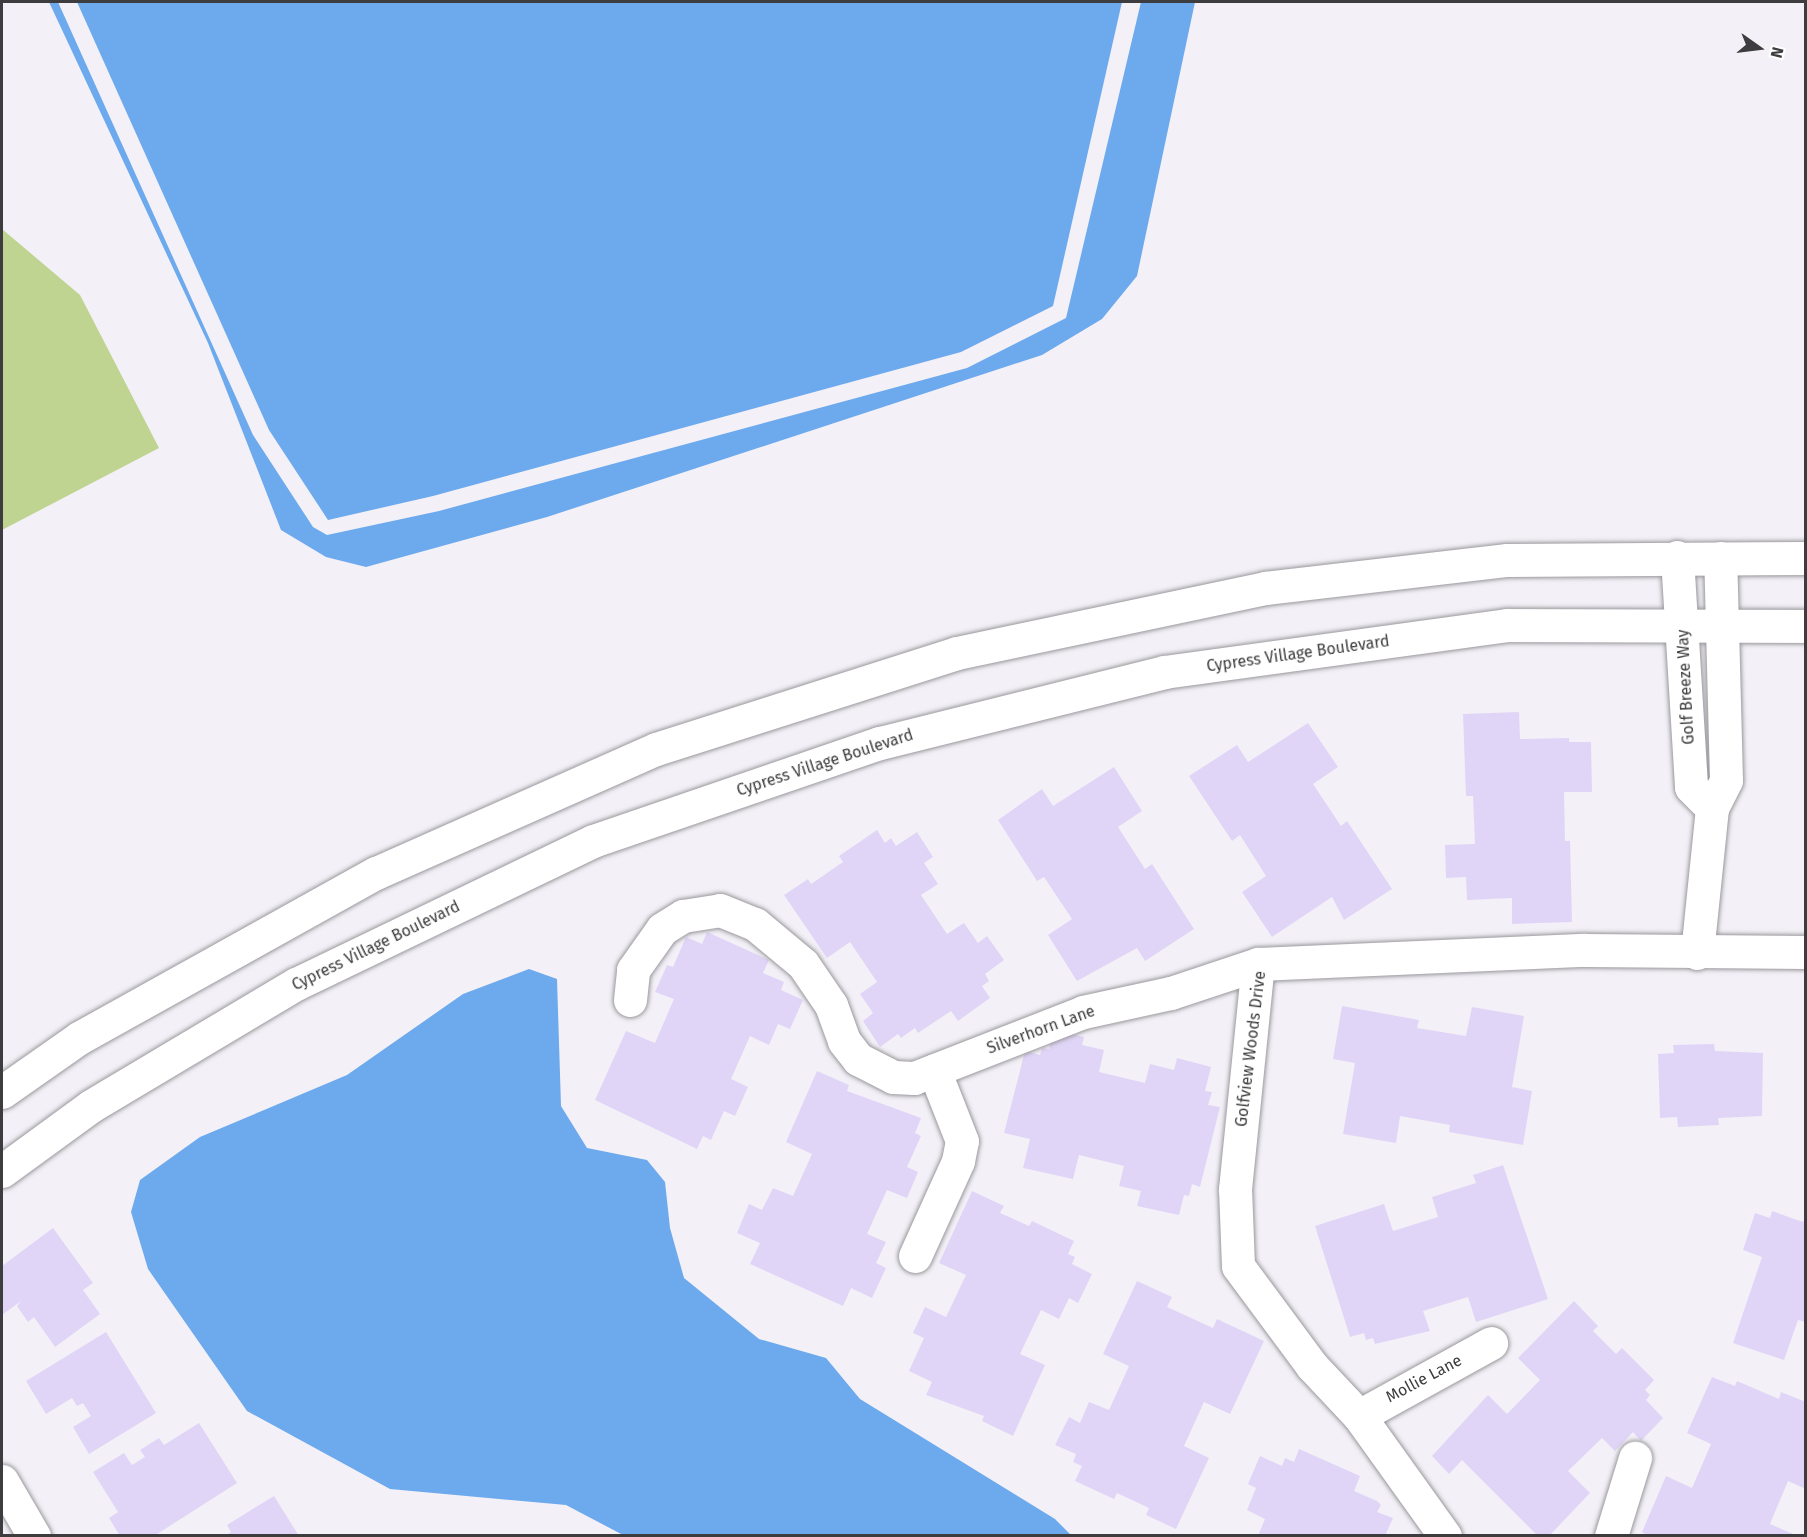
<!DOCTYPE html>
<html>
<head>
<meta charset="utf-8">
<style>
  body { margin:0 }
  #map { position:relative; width:1807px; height:1537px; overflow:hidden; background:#f3f1f7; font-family:"Fira Sans",sans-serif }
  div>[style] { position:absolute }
  .green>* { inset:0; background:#bed490 }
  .water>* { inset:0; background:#6ca9ed }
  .building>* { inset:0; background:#e0d5f7 }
  .roads { filter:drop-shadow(0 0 2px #9a989d) drop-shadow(0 0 2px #9a989d) }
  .minor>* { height:33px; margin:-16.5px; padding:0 16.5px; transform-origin:16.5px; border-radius:16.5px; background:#fff }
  span { translate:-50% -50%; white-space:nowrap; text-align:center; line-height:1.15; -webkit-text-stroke:4.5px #fff; paint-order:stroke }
  .street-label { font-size:16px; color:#3d3c3e }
  .frame { position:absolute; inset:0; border:3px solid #3d3c3e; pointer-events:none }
  .north { position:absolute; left:1729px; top:18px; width:60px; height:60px; -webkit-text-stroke:4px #fff; paint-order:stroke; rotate:104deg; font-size:16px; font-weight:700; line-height:24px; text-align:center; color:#3d3c3e }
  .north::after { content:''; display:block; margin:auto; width:21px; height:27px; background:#3d3c3e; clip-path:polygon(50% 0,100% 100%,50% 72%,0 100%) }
</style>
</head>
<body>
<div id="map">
  <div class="green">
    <i style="clip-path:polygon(2px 229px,80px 295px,159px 448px,2px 530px)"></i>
  </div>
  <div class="water">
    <i style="clip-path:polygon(49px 2px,58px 2px,253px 435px,313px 527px,327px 535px,439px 511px,967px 368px,1066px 318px,1141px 2px,1195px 2px,1137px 276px,1102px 319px,1042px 355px,547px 517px,366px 567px,326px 557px,281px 530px,208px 343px)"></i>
    <i style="clip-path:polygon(77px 2px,1122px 2px,1053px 306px,961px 352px,433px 496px,328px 520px,269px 430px)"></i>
    <i style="clip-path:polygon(529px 969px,557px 979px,561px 1106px,587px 1148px,647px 1160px,665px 1182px,670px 1228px,684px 1278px,759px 1339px,826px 1358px,860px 1399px,1055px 1519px,1071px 1535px,623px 1535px,566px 1505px,390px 1489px,247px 1411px,148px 1269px,131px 1212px,140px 1180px,200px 1137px,347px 1075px,463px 994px)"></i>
  </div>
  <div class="building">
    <i style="clip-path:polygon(1519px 712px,1520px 739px,1569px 738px,1569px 742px,1591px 742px,1592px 792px,1564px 792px,1565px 841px,1570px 841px,1572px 922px,1512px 924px,1512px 898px,1467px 900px,1466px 877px,1446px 878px,1445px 845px,1475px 844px,1473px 796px,1466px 796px,1463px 714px)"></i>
    <i style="clip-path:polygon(1308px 723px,1338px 767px,1313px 784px,1341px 826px,1347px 821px,1392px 889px,1344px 920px,1332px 897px,1272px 937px,1242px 892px,1266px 876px,1240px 835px,1232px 841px,1189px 776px,1237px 745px,1248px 762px)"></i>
    <i style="clip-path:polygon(1114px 767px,1142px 811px,1118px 827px,1145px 869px,1152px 864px,1194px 929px,1145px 961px,1137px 948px,1077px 981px,1048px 935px,1072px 919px,1044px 877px,1037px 881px,998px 820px,1042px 789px,1053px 806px)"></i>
    <i style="clip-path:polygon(877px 830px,885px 843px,891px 838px,896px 846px,917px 832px,933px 857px,924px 863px,938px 884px,921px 895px,947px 934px,964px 923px,978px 943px,987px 936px,1004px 960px,985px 974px,989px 981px,982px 986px,990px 998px,958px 1021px,951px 1011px,918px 1033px,915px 1028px,901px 1038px,898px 1034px,880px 1047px,863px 1021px,873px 1013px,860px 994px,877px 982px,850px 942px,827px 958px,784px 895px,808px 879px,811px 884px,843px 862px,839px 856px)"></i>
    <i style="clip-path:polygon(707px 932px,769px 960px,763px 973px,784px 982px,781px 990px,803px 1000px,790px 1029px,778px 1024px,769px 1045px,750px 1036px,731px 1079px,748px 1087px,735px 1116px,724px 1111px,711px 1140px,703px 1136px,697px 1149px,595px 1100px,626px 1031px,655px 1043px,674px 999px,655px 992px,667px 965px,673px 967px,686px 937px,702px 944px)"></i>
    <i style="clip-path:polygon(1342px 1006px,1419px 1020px,1417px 1028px,1466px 1036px,1472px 1007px,1524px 1016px,1512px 1087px,1532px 1091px,1523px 1145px,1449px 1132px,1450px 1125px,1400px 1116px,1396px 1143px,1343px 1134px,1355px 1063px,1333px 1059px)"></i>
    <i style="clip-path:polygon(1053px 1030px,1084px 1037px,1082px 1045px,1104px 1050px,1099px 1072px,1145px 1083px,1150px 1064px,1174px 1070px,1177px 1058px,1211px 1067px,1205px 1091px,1212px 1092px,1208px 1105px,1220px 1107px,1200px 1187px,1192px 1184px,1189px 1196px,1184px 1195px,1179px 1215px,1137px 1206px,1141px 1191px,1119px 1186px,1124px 1166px,1079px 1155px,1073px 1179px,1023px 1168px,1030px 1139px,1004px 1133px,1025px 1051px,1040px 1055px,1042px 1048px,1049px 1049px)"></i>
    <i style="clip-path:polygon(1714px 1044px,1715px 1051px,1763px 1053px,1762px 1116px,1718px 1118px,1719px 1125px,1678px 1127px,1677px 1117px,1660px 1118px,1658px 1054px,1674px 1053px,1673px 1045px)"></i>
    <i style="clip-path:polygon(817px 1071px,849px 1085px,847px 1091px,921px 1118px,915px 1133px,921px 1136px,907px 1167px,918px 1172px,907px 1198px,887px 1190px,867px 1234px,886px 1242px,876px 1263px,886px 1268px,872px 1298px,851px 1288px,843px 1306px,750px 1264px,760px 1243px,737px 1233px,749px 1204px,762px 1210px,773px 1188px,793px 1196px,812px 1154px,786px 1142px)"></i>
    <i style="clip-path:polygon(1503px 1165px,1548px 1299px,1476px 1322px,1468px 1297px,1423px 1311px,1430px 1331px,1375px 1344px,1373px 1338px,1366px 1340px,1364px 1333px,1350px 1337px,1315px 1226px,1384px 1204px,1393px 1231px,1438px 1217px,1432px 1197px,1476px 1183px,1473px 1175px)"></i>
    <i style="clip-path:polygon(972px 1191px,1004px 1206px,1000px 1213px,1029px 1226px,1032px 1221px,1074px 1241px,1068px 1254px,1075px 1257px,1072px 1264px,1092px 1274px,1078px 1303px,1069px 1298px,1059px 1319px,1041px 1310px,1020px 1354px,1045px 1365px,1013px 1436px,982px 1421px,984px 1416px,926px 1395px,932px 1382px,909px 1371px,924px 1338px,913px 1333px,925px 1307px,946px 1317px,966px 1275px,939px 1263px)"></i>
    <i style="clip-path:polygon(1772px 1211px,1803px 1222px,1806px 1217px,1806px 1322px,1798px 1320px,1784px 1360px,1733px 1343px,1762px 1257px,1743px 1250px,1755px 1213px,1770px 1218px)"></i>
    <i style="clip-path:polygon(53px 1228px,93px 1283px,83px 1290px,100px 1314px,55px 1347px,34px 1317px,28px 1322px,17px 1306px,21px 1301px,2px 1315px,2px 1266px)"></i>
    <i style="clip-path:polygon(1137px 1281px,1172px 1297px,1167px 1307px,1213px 1328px,1217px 1319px,1264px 1341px,1230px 1414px,1204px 1402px,1184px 1446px,1209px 1458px,1176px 1529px,1146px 1515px,1149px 1508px,1117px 1493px,1114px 1499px,1075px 1481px,1082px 1466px,1073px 1462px,1076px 1454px,1055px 1445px,1069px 1417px,1080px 1423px,1089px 1402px,1109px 1410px,1129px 1366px,1103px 1354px)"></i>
    <i style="clip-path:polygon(1574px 1301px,1598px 1326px,1593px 1331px,1616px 1354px,1622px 1348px,1654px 1380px,1645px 1390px,1650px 1395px,1646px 1400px,1663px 1418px,1641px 1441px,1633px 1432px,1615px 1451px,1602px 1438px,1568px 1471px,1590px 1493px,1549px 1536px,1538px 1536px,1462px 1460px,1449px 1474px,1432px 1456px,1488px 1395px,1507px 1414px,1540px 1380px,1518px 1358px)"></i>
    <i style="clip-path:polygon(106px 1332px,156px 1413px,89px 1454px,73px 1427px,91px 1416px,83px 1403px,77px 1406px,72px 1398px,46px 1414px,26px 1381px)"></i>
    <i style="clip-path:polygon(1712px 1377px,1735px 1386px,1737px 1381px,1779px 1399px,1781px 1392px,1806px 1402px,1806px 1489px,1788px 1481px,1770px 1524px,1798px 1536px,1649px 1536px,1642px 1532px,1666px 1476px,1692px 1488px,1711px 1444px,1687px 1433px)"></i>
    <i style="clip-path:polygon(199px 1423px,237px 1483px,154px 1536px,120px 1536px,109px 1518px,118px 1512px,93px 1472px,124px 1453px,132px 1465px,145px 1457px,140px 1450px,159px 1438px,164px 1445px)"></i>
    <i style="clip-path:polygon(1299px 1449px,1360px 1476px,1354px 1491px,1377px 1501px,1381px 1505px,1377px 1512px,1393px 1518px,1385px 1536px,1258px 1536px,1265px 1519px,1247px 1510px,1256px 1488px,1248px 1484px,1260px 1456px,1282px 1466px,1285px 1458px,1294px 1462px)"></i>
    <i style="clip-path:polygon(274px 1496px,299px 1536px,226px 1536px,231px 1532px,227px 1525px)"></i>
  </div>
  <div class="roads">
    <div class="minor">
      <i style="left:1677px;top:557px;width:230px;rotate:86.5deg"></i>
      <i style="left:1691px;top:787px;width:30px;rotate:45deg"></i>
      <i style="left:1697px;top:953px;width:146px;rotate:-84.1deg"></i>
      <i style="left:1712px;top:808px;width:31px;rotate:-63deg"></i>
      <i style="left:1726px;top:780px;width:222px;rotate:-91.5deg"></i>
      <i style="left:630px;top:1000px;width:30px;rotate:-84deg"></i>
      <i style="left:633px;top:970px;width:50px;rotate:-54.7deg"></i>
      <i style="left:662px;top:929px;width:25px;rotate:-32deg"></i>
      <i style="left:683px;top:916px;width:37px;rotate:-9deg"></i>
      <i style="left:720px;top:910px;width:38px;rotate:22deg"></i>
      <i style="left:755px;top:924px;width:62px;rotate:39.8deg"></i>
      <i style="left:803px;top:964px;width:50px;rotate:55.7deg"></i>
      <i style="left:831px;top:1005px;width:38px;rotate:70deg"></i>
      <i style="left:844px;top:1041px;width:23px;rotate:52deg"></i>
      <i style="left:858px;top:1059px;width:39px;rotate:27deg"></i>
      <i style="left:893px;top:1077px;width:21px;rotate:3deg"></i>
      <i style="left:914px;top:1078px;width:181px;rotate:-21.3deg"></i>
      <i style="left:1083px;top:1012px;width:90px;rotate:-12.2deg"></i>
      <i style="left:1171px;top:993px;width:92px;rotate:-18.4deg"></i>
      <i style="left:2px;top:1092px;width:94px;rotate:-35deg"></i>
      <i style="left:79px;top:1038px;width:340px;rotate:-29.1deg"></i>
      <i style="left:376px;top:873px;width:306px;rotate:-23.9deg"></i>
      <i style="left:656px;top:749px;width:316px;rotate:-17.7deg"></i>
      <i style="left:957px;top:653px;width:315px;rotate:-11.9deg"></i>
      <i style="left:1265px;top:588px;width:244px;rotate:-6.6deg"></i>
      <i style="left:1507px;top:560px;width:299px;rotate:-0.4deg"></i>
      <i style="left:2px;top:1171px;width:110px;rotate:-36.1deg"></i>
      <i style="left:91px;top:1106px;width:239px;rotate:-30.8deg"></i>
      <i style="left:296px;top:984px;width:330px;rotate:-25.7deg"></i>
      <i style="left:593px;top:841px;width:303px;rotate:-18.9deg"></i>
      <i style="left:880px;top:743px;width:293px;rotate:-14deg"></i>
      <i style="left:1164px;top:672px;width:346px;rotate:-7.8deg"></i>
      <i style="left:1507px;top:625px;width:299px;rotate:0.2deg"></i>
      <i style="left:915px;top:1256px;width:104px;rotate:-65.6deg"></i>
      <i style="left:958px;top:1161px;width:20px;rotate:-79deg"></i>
      <i style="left:962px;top:1141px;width:76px;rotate:-111.5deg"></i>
      <i style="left:1359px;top:1416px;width:151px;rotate:-28.9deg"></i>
      <i style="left:2px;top:1481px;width:64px;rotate:59.8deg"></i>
      <i style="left:1445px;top:1536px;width:148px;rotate:-125.6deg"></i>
      <i style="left:1359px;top:1416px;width:69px;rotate:-133.2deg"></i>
      <i style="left:1312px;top:1366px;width:124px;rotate:-126.5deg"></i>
      <i style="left:1238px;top:1266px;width:77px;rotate:-92.2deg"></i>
      <i style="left:1235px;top:1189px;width:226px;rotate:-84.2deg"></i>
      <i style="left:1258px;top:964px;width:327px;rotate:-2.5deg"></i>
      <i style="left:1585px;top:950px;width:221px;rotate:0.5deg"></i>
      <i style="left:1611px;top:1536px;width:82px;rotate:-72.9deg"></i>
    </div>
  </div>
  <div class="street-label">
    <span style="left:1298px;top:654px;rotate:-8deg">Cypress Village Boulevard</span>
    <span style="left:1686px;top:687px;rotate:-93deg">Golf Breeze Way</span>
    <span style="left:825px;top:763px;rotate:-18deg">Cypress Village Boulevard</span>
    <span style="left:376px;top:946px;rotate:-26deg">Cypress Village Boulevard</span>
    <span style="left:1041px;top:1030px;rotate:-20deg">Silverhorn Lane</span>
    <span style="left:1251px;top:1049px;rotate:-83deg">Golfview Woods Drive</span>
    <span style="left:1424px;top:1379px;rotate:-28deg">Mollie Lane</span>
  </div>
  <div class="frame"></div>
  <div class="north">N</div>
</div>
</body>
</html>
